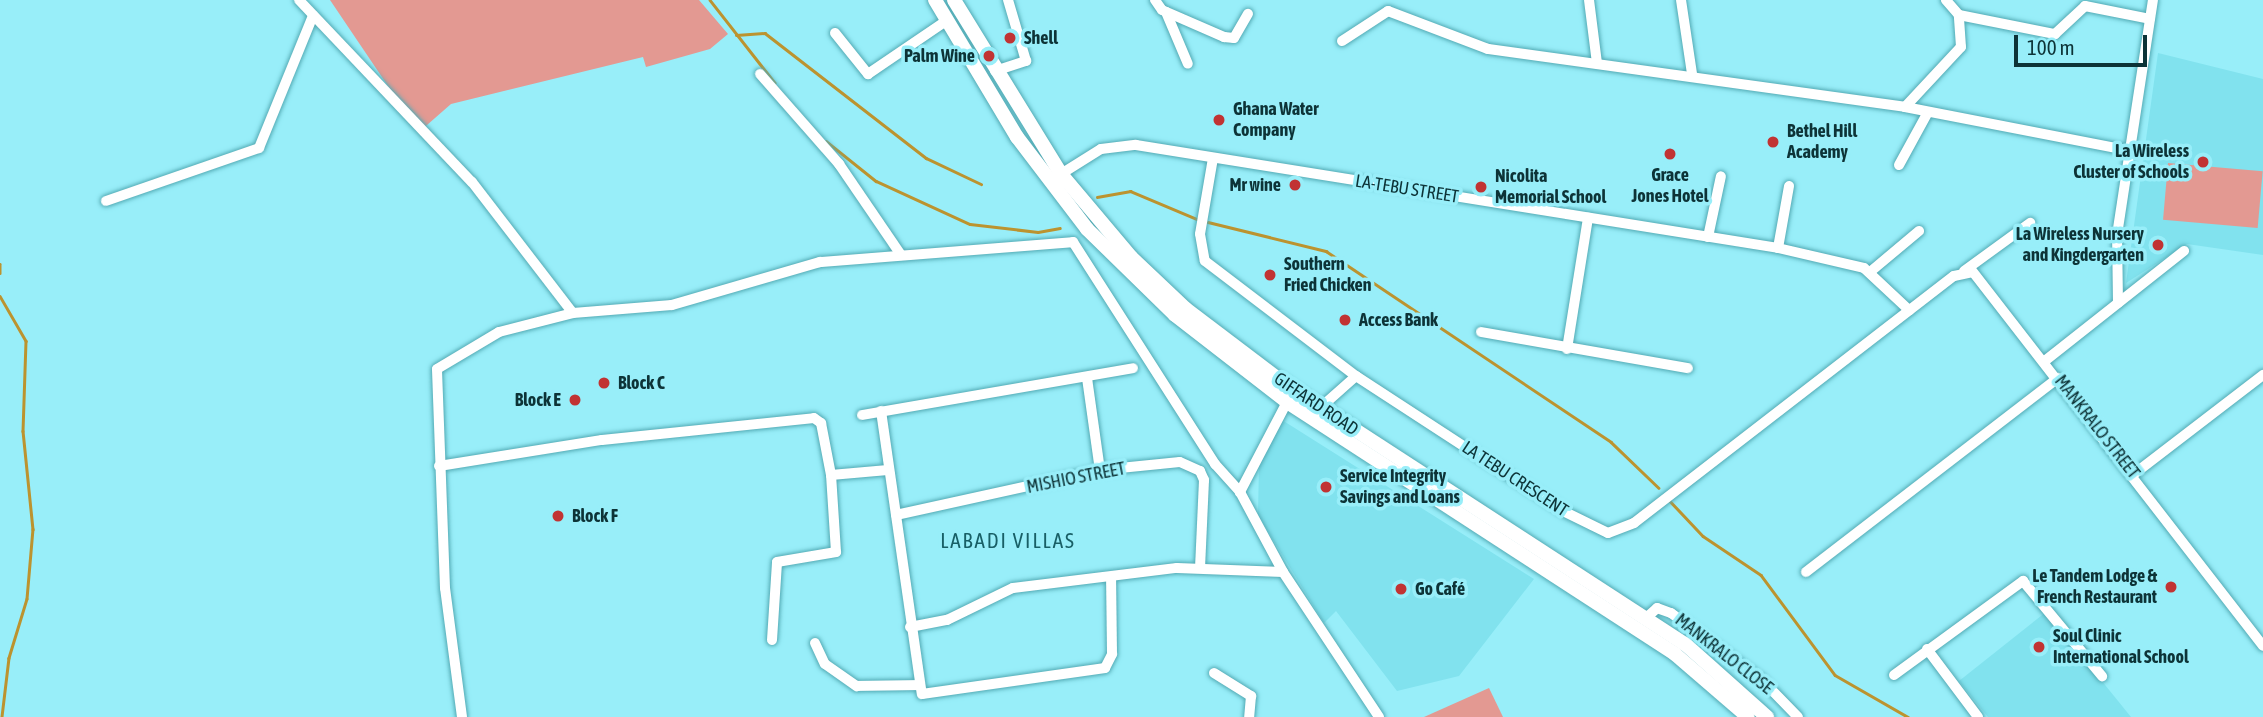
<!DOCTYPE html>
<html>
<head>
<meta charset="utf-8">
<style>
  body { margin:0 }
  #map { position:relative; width:2263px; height:717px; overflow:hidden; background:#98eef9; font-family:"Asap Condensed",sans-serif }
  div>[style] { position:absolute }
  .built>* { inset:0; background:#81e2ee }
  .green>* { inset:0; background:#e39992; transform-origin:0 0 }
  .stream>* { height:2.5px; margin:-1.25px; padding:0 1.25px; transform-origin:1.25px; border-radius:1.25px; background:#bc932f }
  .roads { filter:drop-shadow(0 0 2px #53aab4) drop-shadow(0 0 2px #53aab4) }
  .minor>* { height:10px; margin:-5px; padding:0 5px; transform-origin:5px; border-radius:5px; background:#fff }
  .major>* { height:14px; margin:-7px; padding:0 7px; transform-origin:7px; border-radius:7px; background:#fff }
  .dots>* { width:19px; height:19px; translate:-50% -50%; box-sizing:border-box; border:4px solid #98eef9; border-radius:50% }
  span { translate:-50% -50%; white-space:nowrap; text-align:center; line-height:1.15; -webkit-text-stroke:7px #98eef9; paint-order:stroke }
  .poi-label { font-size:18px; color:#0d3337; font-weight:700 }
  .left { translate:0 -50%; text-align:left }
  .right { translate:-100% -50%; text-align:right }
  .street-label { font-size:18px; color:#0d3337 }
  .quarter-label { font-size:21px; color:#185f66; letter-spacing:2px }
  .scale { position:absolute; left:2014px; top:35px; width:133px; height:32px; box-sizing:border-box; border:4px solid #0d3337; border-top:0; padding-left:9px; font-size:21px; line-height:24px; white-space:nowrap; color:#0d3337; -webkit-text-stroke:5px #98eef9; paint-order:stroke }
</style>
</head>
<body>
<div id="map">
  <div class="built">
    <i style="clip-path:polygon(2158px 53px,2263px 79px,2263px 255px,2187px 244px,2126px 283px)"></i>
    <i style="clip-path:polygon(1282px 420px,1534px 579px,1459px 676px,1397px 691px,1336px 611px,1324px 623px,1258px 515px,1259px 464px)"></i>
    <i style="clip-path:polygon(2046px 612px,2131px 717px,1988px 717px,1959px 681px)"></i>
  </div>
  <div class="green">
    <i style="clip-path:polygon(330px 0,699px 0,728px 34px,710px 49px,646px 67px,643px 57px,451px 104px,419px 132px)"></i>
    <i style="left:2168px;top:163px;width:95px;height:57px;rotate:5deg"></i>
    <i style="clip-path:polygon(1489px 688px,1503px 717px,1424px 717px)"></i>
  </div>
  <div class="stream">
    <i style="left:710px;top:0;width:105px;rotate:51.9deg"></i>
    <i style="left:736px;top:35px;width:29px;rotate:-4deg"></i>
    <i style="left:765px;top:33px;width:204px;rotate:37.8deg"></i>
    <i style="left:926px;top:158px;width:61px;rotate:25.3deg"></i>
    <i style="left:826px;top:141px;width:64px;rotate:38.7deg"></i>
    <i style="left:876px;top:181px;width:103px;rotate:24.6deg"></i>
    <i style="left:970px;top:224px;width:68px;rotate:6.7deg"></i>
    <i style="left:1038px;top:232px;width:22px;rotate:-10deg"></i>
    <i style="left:1097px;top:197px;width:34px;rotate:-10deg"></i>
    <i style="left:1130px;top:191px;width:73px;rotate:22.7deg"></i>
    <i style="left:1208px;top:222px;width:122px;rotate:13.8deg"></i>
    <i style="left:1326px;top:251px;width:343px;rotate:33.8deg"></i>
    <i style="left:1611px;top:442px;width:66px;rotate:43.8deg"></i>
    <i style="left:0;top:264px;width:9px;rotate:90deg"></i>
    <i style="left:0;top:296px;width:52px;rotate:60deg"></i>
    <i style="left:26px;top:341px;width:90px;rotate:91.9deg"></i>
    <i style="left:23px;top:431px;width:99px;rotate:84.2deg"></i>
    <i style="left:33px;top:529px;width:70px;rotate:94.9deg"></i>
    <i style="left:27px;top:599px;width:62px;rotate:107deg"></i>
    <i style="left:9px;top:658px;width:59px;rotate:96.8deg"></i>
    <i style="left:1670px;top:501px;width:48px;rotate:46.7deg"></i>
    <i style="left:1703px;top:536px;width:70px;rotate:33.9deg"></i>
    <i style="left:1761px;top:575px;width:124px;rotate:53.5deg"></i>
    <i style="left:1835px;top:675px;width:84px;rotate:29.9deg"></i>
  </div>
  <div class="roads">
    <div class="minor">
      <i style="left:299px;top:0;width:251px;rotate:46.5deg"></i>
      <i style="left:472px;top:182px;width:165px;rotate:52.4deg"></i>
      <i style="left:1155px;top:0;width:12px;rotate:55deg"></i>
      <i style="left:1162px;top:10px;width:68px;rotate:23.5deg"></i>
      <i style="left:1224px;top:37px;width:10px;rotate:6deg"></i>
      <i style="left:1234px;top:38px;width:28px;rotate:-60deg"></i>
      <i style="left:1589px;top:0;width:64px;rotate:82.8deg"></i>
      <i style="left:1681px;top:0;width:75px;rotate:81.5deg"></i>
      <i style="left:1166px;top:12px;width:56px;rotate:67.1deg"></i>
      <i style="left:1959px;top:15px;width:98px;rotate:11.2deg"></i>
      <i style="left:2055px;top:34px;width:41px;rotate:-43deg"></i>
      <i style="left:2085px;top:6px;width:66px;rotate:11.3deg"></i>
      <i style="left:835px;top:33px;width:53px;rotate:51.2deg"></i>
      <i style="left:868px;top:74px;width:94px;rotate:-34.2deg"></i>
      <i style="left:1342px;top:41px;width:55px;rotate:-33.1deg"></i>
      <i style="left:1388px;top:11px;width:107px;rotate:20.8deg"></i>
      <i style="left:1488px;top:49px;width:421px;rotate:7.9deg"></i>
      <i style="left:1905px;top:107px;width:230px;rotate:11deg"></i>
      <i style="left:995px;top:71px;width:33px;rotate:-18deg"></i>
      <i style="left:1026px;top:61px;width:64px;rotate:-106.4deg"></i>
      <i style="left:760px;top:74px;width:120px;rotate:48.7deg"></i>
      <i style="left:839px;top:164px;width:110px;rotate:55.7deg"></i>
      <i style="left:1905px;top:107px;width:82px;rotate:-47deg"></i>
      <i style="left:1961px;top:47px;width:32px;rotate:-94deg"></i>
      <i style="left:1959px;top:15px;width:20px;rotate:-131deg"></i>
      <i style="left:1213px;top:158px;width:77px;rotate:99.7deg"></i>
      <i style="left:1200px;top:234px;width:27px;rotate:80deg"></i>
      <i style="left:1205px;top:261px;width:190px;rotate:37.3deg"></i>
      <i style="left:1356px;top:376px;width:247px;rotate:33.1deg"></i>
      <i style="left:1563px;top:511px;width:50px;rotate:26.1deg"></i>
      <i style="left:1608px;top:533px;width:28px;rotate:-21deg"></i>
      <i style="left:1634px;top:523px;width:404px;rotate:-37.7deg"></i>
      <i style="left:1954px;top:276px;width:19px;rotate:-12deg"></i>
      <i style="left:1973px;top:272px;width:473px;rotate:52.2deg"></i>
      <i style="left:1899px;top:165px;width:60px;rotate:-61.3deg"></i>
      <i style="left:1061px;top:174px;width:47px;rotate:-32deg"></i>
      <i style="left:1101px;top:149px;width:35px;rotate:-7deg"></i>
      <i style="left:1136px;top:145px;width:650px;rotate:9.11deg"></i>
      <i style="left:1778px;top:248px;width:88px;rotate:13.1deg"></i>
      <i style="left:1864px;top:268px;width:62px;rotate:43deg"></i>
      <i style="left:106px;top:201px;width:162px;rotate:-19.1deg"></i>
      <i style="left:259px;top:148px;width:143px;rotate:-67.8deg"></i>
      <i style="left:1708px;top:237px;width:62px;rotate:-78deg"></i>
      <i style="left:1778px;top:248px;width:63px;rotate:-79.9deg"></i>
      <i style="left:1964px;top:271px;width:82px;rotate:-36deg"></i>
      <i style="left:1870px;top:272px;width:64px;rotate:-39.9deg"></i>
      <i style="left:2118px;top:303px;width:68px;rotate:-90.8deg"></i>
      <i style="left:2117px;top:235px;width:238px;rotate:-81.3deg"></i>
      <i style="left:1481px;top:332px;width:210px;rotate:9.9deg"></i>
      <i style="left:1567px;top:349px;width:133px;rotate:-80.9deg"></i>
      <i style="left:2046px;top:360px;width:176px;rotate:-38.3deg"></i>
      <i style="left:1087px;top:378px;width:93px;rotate:82deg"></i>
      <i style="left:1287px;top:402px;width:102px;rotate:117.6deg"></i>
      <i style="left:1240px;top:492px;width:91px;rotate:61.7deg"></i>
      <i style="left:1283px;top:572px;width:174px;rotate:56.5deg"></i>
      <i style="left:1320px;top:408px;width:48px;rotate:-41.6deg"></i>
      <i style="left:881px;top:411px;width:286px;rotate:81.8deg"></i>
      <i style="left:922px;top:694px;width:185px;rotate:-8.1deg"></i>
      <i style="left:1105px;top:668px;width:16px;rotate:-63deg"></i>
      <i style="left:1112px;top:654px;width:77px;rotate:-90.7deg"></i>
      <i style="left:862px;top:415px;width:275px;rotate:-9.8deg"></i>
      <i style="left:439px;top:466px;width:165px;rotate:-9.1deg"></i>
      <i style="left:602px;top:440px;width:213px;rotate:-5.9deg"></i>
      <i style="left:814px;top:418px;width:9px;rotate:36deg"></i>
      <i style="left:821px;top:423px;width:53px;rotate:79.1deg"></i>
      <i style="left:831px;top:475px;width:57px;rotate:-5deg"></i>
      <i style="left:2134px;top:474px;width:163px;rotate:-37.5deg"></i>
      <i style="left:896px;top:515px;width:209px;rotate:-12.4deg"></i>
      <i style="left:1100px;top:470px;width:80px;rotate:-5.7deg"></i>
      <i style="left:1180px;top:462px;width:22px;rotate:24deg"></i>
      <i style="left:1200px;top:471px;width:10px;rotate:66deg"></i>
      <i style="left:1204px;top:480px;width:88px;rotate:92.6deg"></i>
      <i style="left:1806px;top:572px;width:318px;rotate:-37.6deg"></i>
      <i style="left:1646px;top:618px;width:15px;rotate:-42deg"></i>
      <i style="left:1657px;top:608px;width:15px;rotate:20deg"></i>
      <i style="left:1671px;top:613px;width:112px;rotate:36.3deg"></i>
      <i style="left:1761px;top:679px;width:53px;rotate:45.8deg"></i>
      <i style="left:910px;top:627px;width:38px;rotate:-11deg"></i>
      <i style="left:947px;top:620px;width:73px;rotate:-25.9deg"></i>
      <i style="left:1013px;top:588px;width:165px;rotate:-7deg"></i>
      <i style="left:1177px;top:568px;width:106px;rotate:2.2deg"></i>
      <i style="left:772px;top:640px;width:78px;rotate:-86.3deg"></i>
      <i style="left:777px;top:562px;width:60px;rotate:-9.6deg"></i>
      <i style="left:836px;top:552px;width:77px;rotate:-93.7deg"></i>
      <i style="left:815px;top:643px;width:23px;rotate:65deg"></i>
      <i style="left:825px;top:664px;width:39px;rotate:35deg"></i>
      <i style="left:857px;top:686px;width:61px;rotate:-0.9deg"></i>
      <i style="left:1927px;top:649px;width:85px;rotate:53.1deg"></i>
      <i style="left:1214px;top:673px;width:44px;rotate:31.9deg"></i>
      <i style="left:1251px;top:696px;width:21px;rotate:95deg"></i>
      <i style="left:1894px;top:675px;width:160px;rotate:-36.1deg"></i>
      <i style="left:2023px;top:581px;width:124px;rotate:50.3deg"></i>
      <i style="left:462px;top:717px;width:130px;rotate:-97.5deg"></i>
      <i style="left:445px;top:588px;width:219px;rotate:-92.1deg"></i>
      <i style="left:437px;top:369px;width:72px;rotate:-30.8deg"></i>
      <i style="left:499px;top:332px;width:76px;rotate:-14.4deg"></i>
      <i style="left:573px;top:313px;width:99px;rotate:-4.6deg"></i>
      <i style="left:672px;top:305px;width:154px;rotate:-16.2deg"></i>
      <i style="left:820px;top:262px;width:254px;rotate:-4.5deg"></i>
      <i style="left:1073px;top:242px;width:264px;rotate:57.4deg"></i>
      <i style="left:1215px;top:464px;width:38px;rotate:48deg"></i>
    </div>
    <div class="major">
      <i style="left:935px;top:0;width:160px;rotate:59.1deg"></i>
      <i style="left:1017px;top:137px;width:116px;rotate:52.7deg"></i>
      <i style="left:1087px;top:229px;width:123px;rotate:44.3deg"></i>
      <i style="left:1175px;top:315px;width:142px;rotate:37.8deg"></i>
      <i style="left:1287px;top:402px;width:463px;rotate:33deg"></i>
      <i style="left:1675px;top:654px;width:96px;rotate:40.8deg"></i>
      <i style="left:954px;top:0;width:204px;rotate:58.4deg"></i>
      <i style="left:1061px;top:174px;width:109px;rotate:49.9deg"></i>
      <i style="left:1131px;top:257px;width:76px;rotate:43.4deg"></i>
      <i style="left:1186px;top:309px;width:126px;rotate:37.2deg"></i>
      <i style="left:1286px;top:385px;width:476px;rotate:33deg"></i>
      <i style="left:1685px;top:644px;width:110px;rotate:41.7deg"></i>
    </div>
  </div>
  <div class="dots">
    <i style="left:1010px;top:38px;background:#c13333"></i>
    <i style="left:989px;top:56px;background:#c13333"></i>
    <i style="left:1219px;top:120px;background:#c13333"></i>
    <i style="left:1773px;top:142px;background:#c13333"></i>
    <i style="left:1670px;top:154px;background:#c13333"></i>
    <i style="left:2203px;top:162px;background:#c13333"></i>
    <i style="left:1295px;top:185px;background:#c13333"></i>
    <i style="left:1481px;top:187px;background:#c13333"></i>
    <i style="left:2158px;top:245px;background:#c13333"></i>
    <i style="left:1270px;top:275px;background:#c13333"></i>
    <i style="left:1345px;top:320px;background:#c13333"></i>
    <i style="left:604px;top:383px;background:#c13333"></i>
    <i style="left:575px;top:400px;background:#c13333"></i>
    <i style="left:1326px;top:487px;background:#c13333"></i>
    <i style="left:558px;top:516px;background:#c13333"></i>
    <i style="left:2171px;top:587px;background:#c13333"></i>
    <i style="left:1401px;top:589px;background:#c13333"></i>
    <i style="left:2039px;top:647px;background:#c13333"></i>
  </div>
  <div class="poi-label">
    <span class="left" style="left:1024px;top:38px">Shell</span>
    <span class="right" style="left:975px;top:56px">Palm Wine</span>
    <span class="left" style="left:1233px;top:120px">Ghana Water<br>Company</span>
    <span class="left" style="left:1787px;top:142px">Bethel Hill<br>Academy</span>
    <span class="right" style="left:2189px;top:162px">La Wireless<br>Cluster of Schools</span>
    <span style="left:1670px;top:186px">Grace<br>Jones Hotel</span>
    <span class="left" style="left:1495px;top:187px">Nicolita<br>Memorial School</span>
    <span class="right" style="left:1281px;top:185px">Mr wine</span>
    <span class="right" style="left:2144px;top:245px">La Wireless Nursery<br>and Kingdergarten</span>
    <span class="left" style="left:1284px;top:275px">Southern<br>Fried Chicken</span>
    <span class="left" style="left:1359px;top:320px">Access Bank</span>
    <span class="left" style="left:618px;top:383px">Block C</span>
    <span class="right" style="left:561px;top:400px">Block E</span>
    <span class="left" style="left:1340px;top:487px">Service Integrity<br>Savings and Loans</span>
    <span class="left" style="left:572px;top:516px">Block F</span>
    <span class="right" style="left:2157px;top:587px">Le Tandem Lodge &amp;<br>French Restaurant</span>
    <span class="left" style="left:1415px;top:589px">Go Café</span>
    <span class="left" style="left:2053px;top:647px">Soul Clinic<br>International School</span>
  </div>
  <div class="street-label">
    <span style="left:1407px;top:189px;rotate:9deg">LA-TEBU STREET</span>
    <span style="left:1316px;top:404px;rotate:34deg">GIFFARD ROAD</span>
    <span style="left:2097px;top:427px;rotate:52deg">MANKRALO STREET</span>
    <span style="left:1076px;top:478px;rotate:-11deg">MISHIO STREET</span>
    <span style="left:1515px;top:479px;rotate:33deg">LA TEBU CRESCENT</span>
    <span style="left:1724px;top:654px;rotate:38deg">MANKRALO CLOSE</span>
  </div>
  <div class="quarter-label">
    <span style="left:1008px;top:540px">LABADI VILLAS</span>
  </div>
  <div class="scale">100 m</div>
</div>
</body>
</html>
